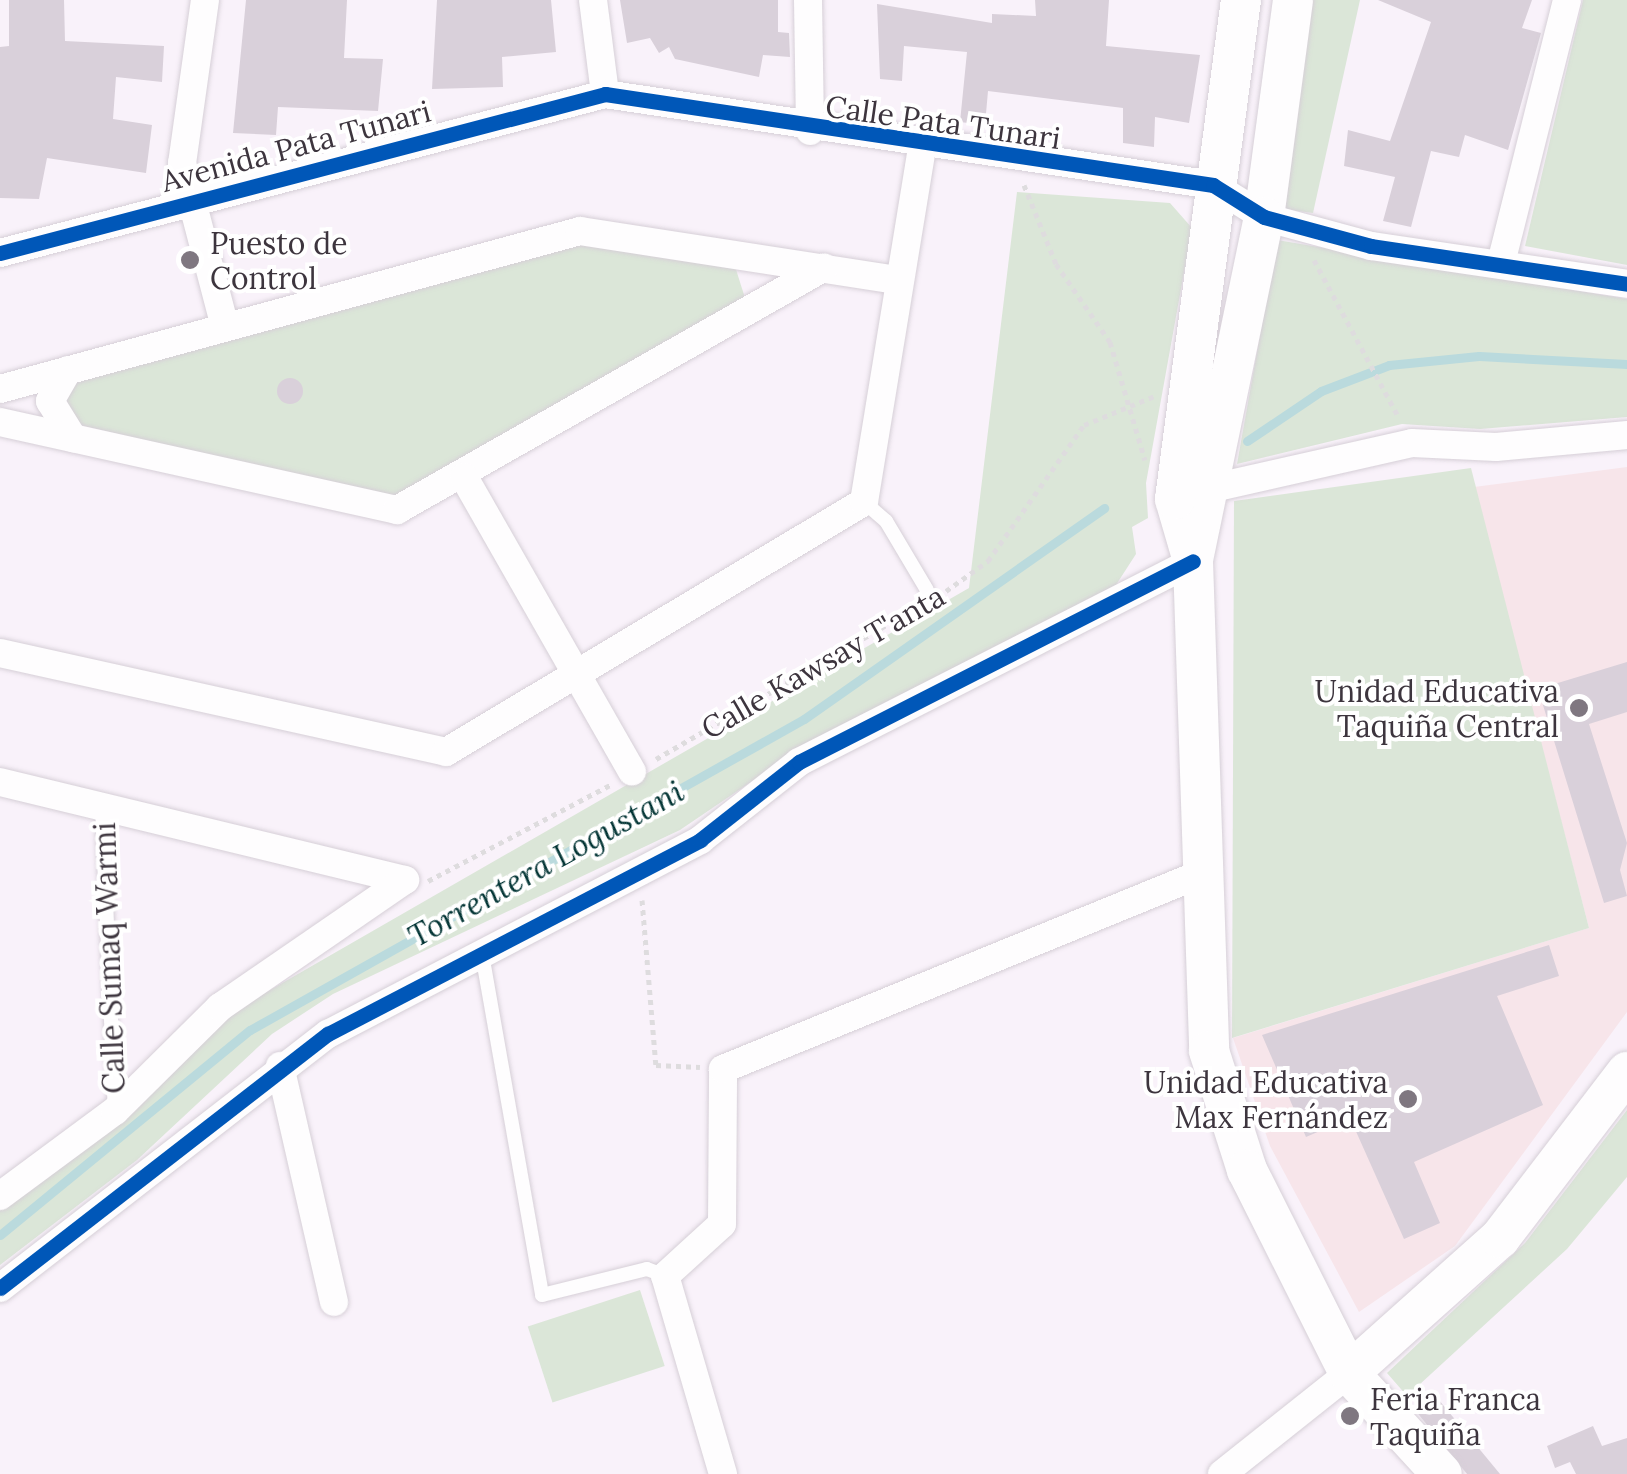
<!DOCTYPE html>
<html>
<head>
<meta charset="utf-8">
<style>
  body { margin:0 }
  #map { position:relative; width:1627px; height:1474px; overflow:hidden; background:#f9f2fa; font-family:Lora,serif }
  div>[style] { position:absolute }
  .education>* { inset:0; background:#f7e5ea }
  .green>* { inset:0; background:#dbe6d8; transform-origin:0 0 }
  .stream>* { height:9px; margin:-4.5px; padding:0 4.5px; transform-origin:4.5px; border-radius:4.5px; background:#badadd }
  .building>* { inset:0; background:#d9d0da }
  .round { border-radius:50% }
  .path>* { height:5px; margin-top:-2.5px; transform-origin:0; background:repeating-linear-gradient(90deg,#dedcde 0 5px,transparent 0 10px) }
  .roads { filter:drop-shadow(0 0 2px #d6cfd7) drop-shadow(0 0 2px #d6cfd7) }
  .lane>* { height:14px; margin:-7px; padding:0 7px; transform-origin:7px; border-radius:7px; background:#fefdfe }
  .street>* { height:28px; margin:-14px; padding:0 14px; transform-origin:14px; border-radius:14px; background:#fefdfe }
  .secondary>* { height:40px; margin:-20px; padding:0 20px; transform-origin:20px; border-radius:20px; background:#fefdfe }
  .cycleway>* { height:15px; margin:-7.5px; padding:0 7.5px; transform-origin:7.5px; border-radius:7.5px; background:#0057b8 }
  .dots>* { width:28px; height:28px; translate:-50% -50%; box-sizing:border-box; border:5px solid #fff; border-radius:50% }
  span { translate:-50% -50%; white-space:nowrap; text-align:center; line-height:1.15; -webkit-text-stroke:8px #fff; paint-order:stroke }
  .street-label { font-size:30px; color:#3d353e }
  .poi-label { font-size:30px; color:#3d353e }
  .left { translate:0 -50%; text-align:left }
  .right { translate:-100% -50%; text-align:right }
  .water-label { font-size:32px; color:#033535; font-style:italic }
</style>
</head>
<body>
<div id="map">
  <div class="education">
    <i style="clip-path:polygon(1627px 467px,1627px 1012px,1455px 1246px,1359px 1312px,1270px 1146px,1233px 1038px,1589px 928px,1474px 487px)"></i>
  </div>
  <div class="green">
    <i style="clip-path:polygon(1313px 0,1360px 0,1313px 213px,1283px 209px)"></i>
    <i style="clip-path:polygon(1583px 0,1627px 0,1627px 265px,1525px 246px)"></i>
    <i style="clip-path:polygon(1017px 192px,1170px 203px,1192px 228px,1146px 483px,1148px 518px,1132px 527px,1136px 554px,1116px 585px,801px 748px,680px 830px,333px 994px,272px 1034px,137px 1160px,0 1265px,0 1209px,239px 1008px,969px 588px)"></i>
    <i style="clip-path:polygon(1277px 240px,1627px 299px,1627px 417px,1480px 429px,1402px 424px,1237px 464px)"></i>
    <i style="clip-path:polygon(578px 243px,733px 260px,745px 298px,396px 500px,67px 422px,61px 388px,70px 381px)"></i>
    <i style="clip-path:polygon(1471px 468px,1589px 928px,1232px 1038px,1234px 501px)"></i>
    <i style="clip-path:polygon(1627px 1110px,1627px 1177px,1567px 1249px,1407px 1396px,1387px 1373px,1525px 1243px)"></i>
    <i style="left:640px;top:1290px;width:80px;height:118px;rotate:72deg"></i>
  </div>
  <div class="stream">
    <i style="left:1247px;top:441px;width:89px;rotate:-34deg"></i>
    <i style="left:1321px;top:391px;width:73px;rotate:-20.9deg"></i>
    <i style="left:1389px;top:365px;width:90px;rotate:-5.7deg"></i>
    <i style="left:1479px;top:356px;width:148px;rotate:3.1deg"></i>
    <i style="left:0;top:1235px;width:323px;rotate:-39.4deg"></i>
    <i style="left:250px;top:1030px;width:635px;rotate:-29.31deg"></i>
    <i style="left:804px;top:719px;width:367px;rotate:-35.1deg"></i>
  </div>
  <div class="building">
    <i style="clip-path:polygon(9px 0,64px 0,65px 41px,164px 46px,162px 82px,116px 77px,113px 119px,152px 125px,146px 173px,47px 158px,39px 199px,0 198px,0 47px,9px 46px)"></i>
    <i style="clip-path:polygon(246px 0,347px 0,344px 58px,383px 59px,378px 111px,278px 107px,276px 135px,233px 133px)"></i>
    <i style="clip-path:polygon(437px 0,551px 0,556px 52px,502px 57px,503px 87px,432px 89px)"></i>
    <i style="clip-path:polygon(620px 0,778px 0,778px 32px,789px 33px,790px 57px,763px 55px,759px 77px,675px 59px,669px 47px,659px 53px,650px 38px,627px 43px)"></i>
    <i style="clip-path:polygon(1035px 0,1109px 0,1106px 46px,1200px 55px,1189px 123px,1155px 117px,1154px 147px,1123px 143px,1123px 108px,988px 91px,985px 125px,960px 122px,967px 52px,904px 46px,902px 81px,880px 79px,877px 4px,992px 23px,992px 14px,1036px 16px)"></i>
    <i style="clip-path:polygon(1378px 0,1532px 0,1522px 28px,1541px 33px,1508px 150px,1465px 135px,1459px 157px,1431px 151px,1411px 227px,1383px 221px,1395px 177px,1344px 166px,1348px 130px,1390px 141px,1431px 22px)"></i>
    <i class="round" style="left:277px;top:378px;width:26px;height:26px"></i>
    <i style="clip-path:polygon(1627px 662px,1627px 712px,1589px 724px,1627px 843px,1620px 870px,1627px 896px,1604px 903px,1538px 689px)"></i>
    <i style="clip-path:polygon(1549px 945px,1559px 976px,1497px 996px,1543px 1105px,1414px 1162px,1440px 1223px,1404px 1239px,1350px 1118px,1306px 1137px,1262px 1035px)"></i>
    <i style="clip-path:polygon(1434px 1394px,1500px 1474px,1467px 1474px,1415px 1410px)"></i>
    <i style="clip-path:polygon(1593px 1426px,1602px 1446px,1627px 1438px,1627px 1474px,1576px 1474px,1570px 1462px,1555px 1468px,1547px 1446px)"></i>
  </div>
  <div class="path">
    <i style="left:1024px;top:185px;width:85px;rotate:67.9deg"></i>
    <i style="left:1056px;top:264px;width:95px;rotate:55.3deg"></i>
    <i style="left:1110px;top:342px;width:123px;rotate:73.5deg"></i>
    <i style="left:1314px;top:260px;width:179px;rotate:61.7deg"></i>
    <i style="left:946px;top:591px;width:52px;rotate:-35.5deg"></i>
    <i style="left:988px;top:561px;width:166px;rotate:-54.8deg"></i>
    <i style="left:1084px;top:425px;width:79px;rotate:-22.3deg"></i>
    <i style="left:656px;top:759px;width:304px;rotate:-30.2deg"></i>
    <i style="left:428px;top:881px;width:208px;rotate:-27.8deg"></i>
    <i style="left:642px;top:900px;width:166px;rotate:85.2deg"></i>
    <i style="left:656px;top:1065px;width:44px;rotate:2.6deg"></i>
  </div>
  <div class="roads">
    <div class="lane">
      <i style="left:864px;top:502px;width:29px;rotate:41deg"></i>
      <i style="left:886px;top:521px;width:80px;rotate:59.3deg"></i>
      <i style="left:102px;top:805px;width:305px;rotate:87.6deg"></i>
      <i style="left:482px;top:954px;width:346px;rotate:80deg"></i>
      <i style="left:542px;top:1295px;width:108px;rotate:-13.9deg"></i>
      <i style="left:647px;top:1269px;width:19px;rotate:21deg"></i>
    </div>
    <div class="street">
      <i style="left:205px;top:0;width:165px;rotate:98deg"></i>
      <i style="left:182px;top:163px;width:170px;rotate:75.3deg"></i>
      <i style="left:593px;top:0;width:95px;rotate:82.7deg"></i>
      <i style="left:808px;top:0;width:131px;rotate:89.1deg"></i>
      <i style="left:0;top:253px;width:626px;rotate:-14.72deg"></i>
      <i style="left:605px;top:94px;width:615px;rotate:8.51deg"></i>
      <i style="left:1213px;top:185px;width:60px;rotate:32.1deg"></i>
      <i style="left:1264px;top:217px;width:111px;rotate:15.2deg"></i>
      <i style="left:1371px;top:246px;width:259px;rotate:8.4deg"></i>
      <i style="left:1501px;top:263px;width:271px;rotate:-75.9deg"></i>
      <i style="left:68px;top:370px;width:36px;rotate:120deg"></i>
      <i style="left:50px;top:401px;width:44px;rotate:58.1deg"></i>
      <i style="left:0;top:389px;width:601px;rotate:-15.24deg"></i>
      <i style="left:580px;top:231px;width:322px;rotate:8.8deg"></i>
      <i style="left:0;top:422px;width:407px;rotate:12.5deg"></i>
      <i style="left:397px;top:510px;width:491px;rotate:-29.6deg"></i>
      <i style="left:464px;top:477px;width:339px;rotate:60.3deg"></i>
      <i style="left:1195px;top:492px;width:222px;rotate:-12.7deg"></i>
      <i style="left:1412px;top:443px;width:84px;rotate:2.7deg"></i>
      <i style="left:1496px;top:447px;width:132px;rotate:-5.2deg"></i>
      <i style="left:0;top:653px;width:457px;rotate:12.5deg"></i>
      <i style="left:446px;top:752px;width:487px;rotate:-30.9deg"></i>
      <i style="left:864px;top:502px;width:359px;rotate:-80.7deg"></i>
      <i style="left:0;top:782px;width:417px;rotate:13.6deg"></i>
      <i style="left:280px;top:1066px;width:242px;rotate:77.1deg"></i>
      <i style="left:0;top:1196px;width:143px;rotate:-36.5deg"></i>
      <i style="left:115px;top:1111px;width:148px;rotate:-44.7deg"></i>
      <i style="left:220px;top:1007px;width:224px;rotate:-34.5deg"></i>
      <i style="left:0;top:1288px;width:415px;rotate:-37.8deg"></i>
      <i style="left:328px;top:1034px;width:420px;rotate:-27.5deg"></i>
      <i style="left:700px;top:840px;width:126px;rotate:-38.2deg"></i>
      <i style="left:799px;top:762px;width:442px;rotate:-27deg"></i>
      <i style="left:723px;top:1474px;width:206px;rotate:-106.3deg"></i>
      <i style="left:665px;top:1276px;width:77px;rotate:-42.4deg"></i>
      <i style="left:722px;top:1224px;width:155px;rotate:-89.6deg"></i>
      <i style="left:723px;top:1069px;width:513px;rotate:-22.22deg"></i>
      <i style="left:1222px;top:1474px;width:162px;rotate:-38.5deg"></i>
    </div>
    <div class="secondary">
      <i style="left:1293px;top:0;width:219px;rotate:97.6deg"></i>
      <i style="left:1264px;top:217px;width:351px;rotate:101.7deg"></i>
      <i style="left:1193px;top:561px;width:490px;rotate:88.1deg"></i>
      <i style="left:1209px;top:1051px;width:125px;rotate:72.3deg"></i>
      <i style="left:1247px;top:1170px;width:227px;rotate:63.3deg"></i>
      <i style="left:1349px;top:1373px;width:137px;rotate:47.4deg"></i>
      <i style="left:1193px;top:561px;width:65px;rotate:-106.2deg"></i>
      <i style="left:1175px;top:499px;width:503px;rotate:-82.47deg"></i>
      <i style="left:1349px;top:1373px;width:203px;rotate:-41.8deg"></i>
      <i style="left:1500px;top:1238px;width:209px;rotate:-52.6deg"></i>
    </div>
  </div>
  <div class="cycleway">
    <i style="left:0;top:253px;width:626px;rotate:-14.72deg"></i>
    <i style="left:605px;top:94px;width:615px;rotate:8.51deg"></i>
    <i style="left:1213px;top:185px;width:60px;rotate:32.1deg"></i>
    <i style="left:1264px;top:217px;width:111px;rotate:15.2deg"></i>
    <i style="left:1371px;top:246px;width:259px;rotate:8.4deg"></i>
    <i style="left:0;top:1288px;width:415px;rotate:-37.8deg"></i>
    <i style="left:328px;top:1034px;width:420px;rotate:-27.5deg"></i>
    <i style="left:700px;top:840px;width:126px;rotate:-38.2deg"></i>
    <i style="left:799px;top:762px;width:442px;rotate:-27deg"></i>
  </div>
  <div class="dots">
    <i style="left:190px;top:260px;background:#7f7780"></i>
    <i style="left:1579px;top:708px;background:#7f7780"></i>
    <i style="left:1408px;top:1099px;background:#7f7780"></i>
    <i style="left:1350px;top:1416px;background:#7f7780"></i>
  </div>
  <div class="street-label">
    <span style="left:943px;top:122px;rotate:8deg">Calle Pata Tunari</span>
    <span style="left:296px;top:146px;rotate:-15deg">Avenida Pata Tunari</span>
    <span style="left:823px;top:662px;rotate:-30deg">Calle Kawsay T'anta</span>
    <span style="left:109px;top:958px;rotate:-92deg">Calle Sumaq Warmi</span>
  </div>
  <div class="poi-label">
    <span class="left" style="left:210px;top:260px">Puesto de<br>Control</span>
    <span class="right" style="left:1559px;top:708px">Unidad Educativa<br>Taquiña Central</span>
    <span class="right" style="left:1388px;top:1099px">Unidad Educativa<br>Max Fernández</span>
    <span class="left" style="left:1370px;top:1416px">Feria Franca<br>Taquiña</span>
  </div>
  <div class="water-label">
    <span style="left:546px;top:864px;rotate:-29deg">Torrentera Logustani</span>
  </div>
</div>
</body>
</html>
